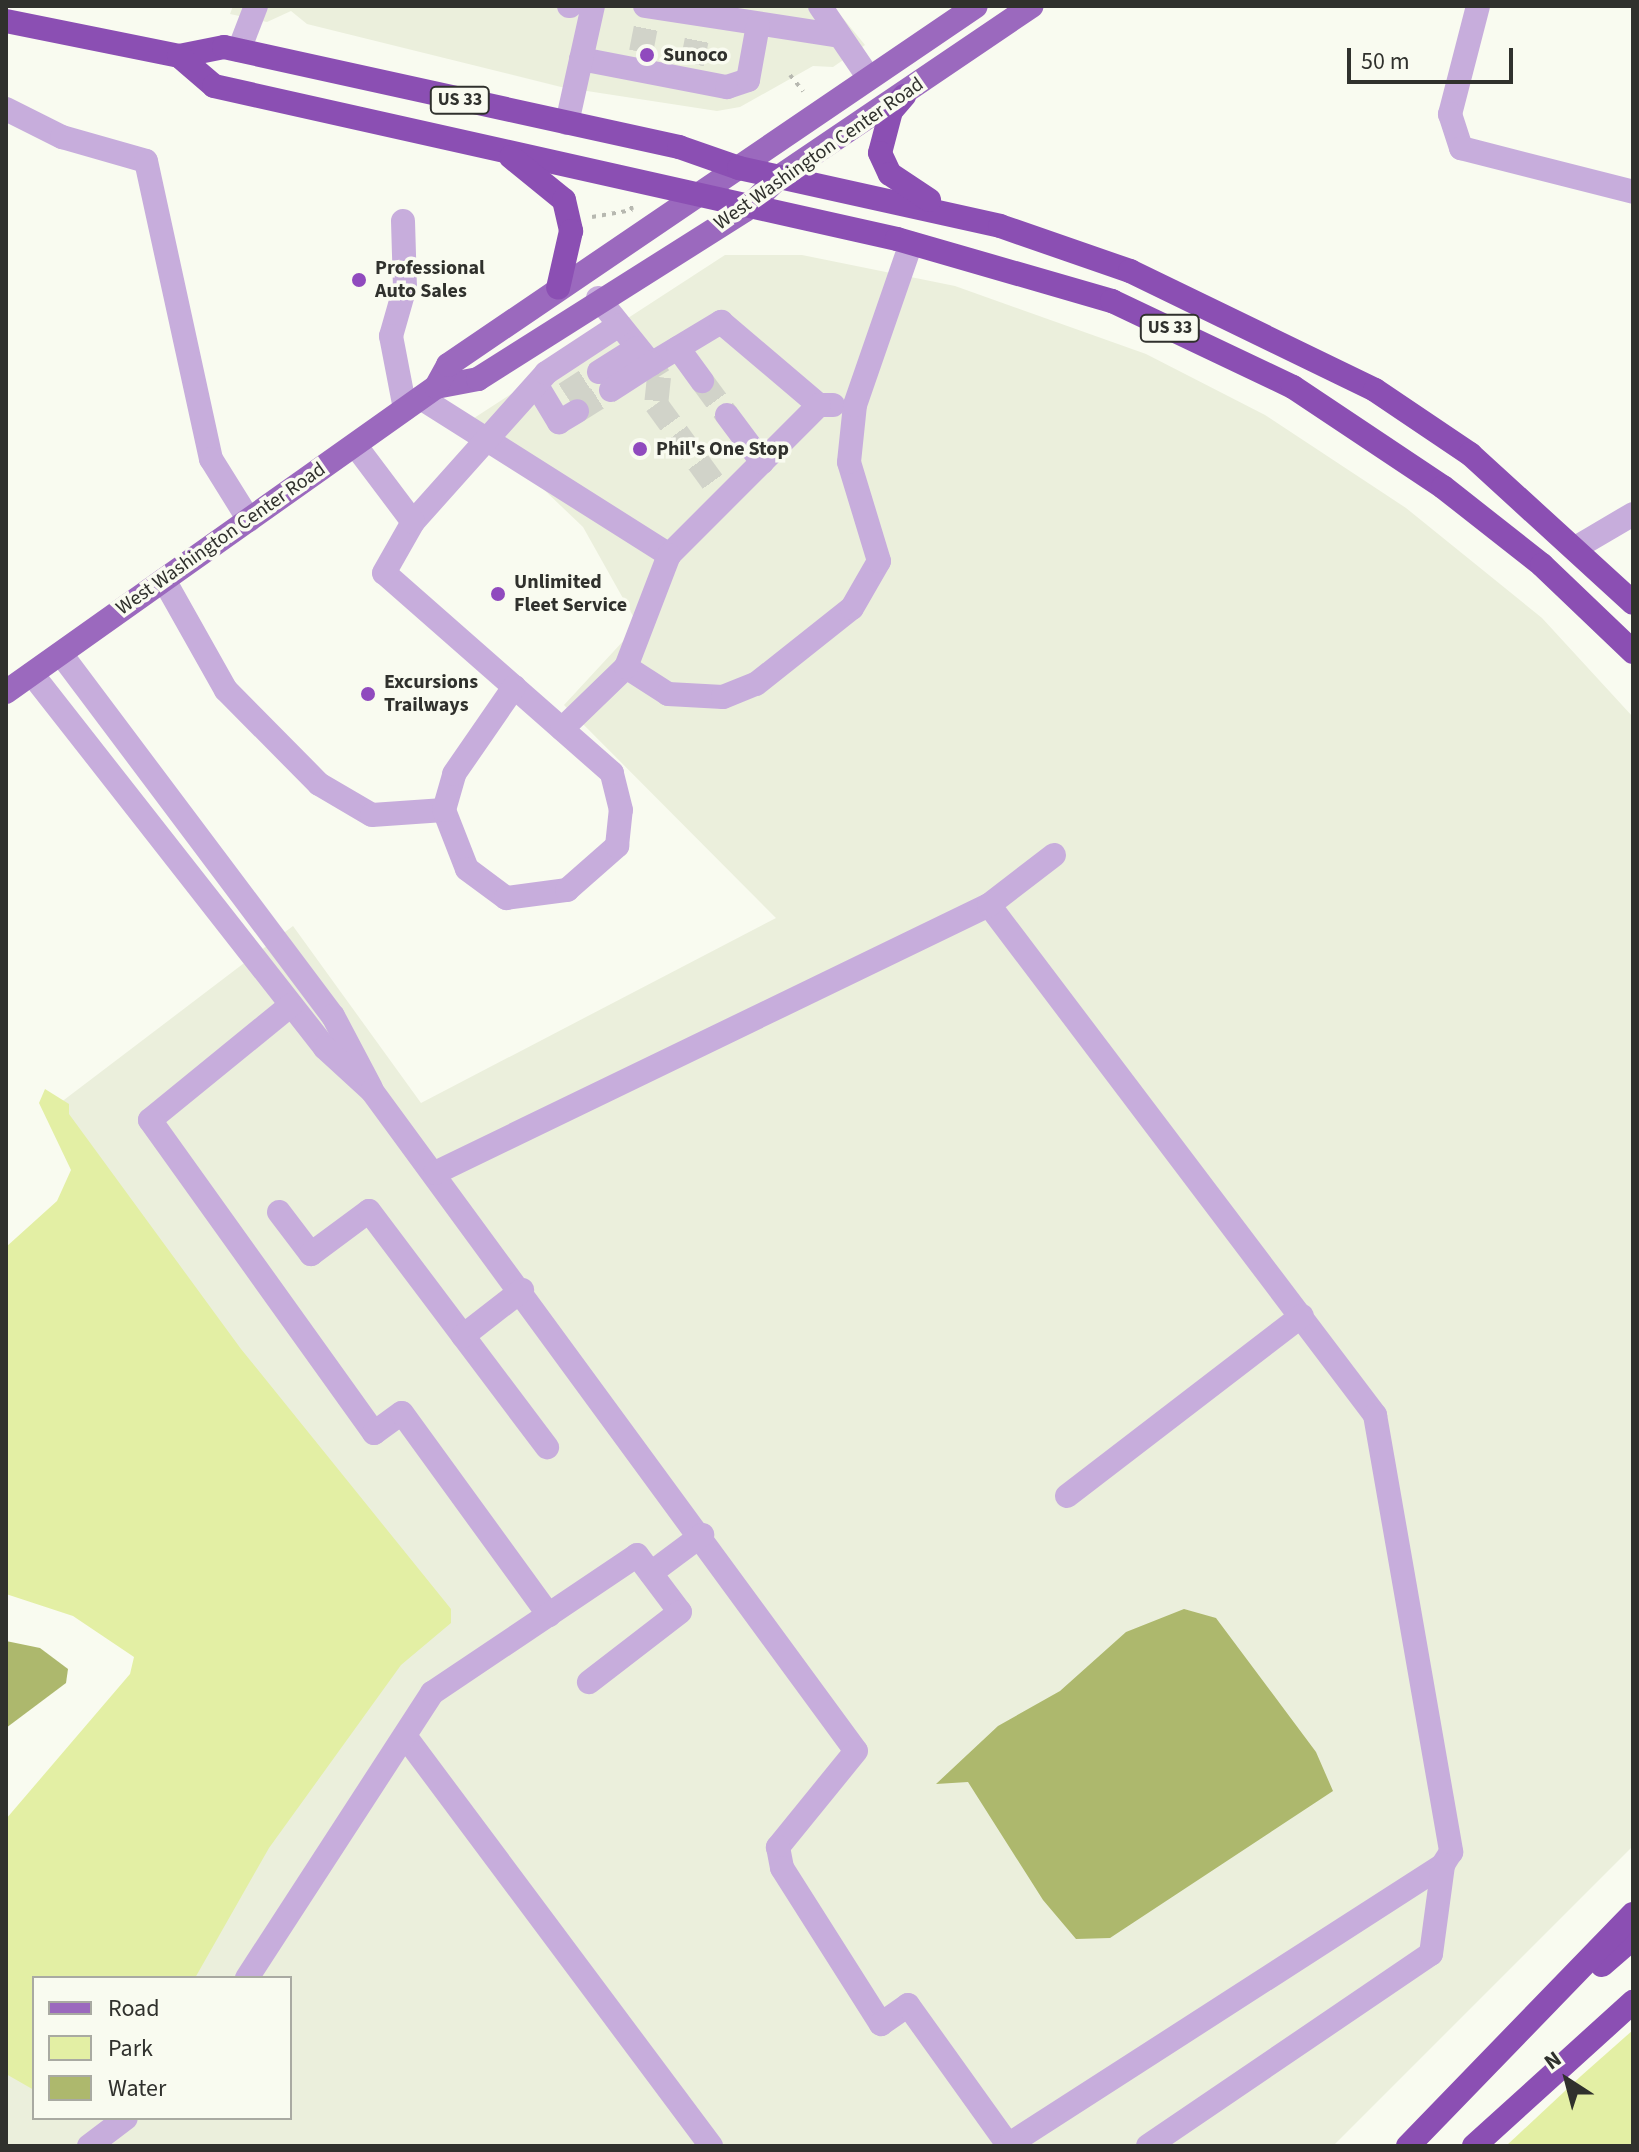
<!DOCTYPE html>
<html>
<head>
<meta charset="utf-8">
<style>
  body { margin:0 }
  #map { position:relative; width:1639px; height:2152px; overflow:hidden; background:#f9fbf0; font-family:"Source Sans 3",sans-serif }
  div>[style] { position:absolute }
  .built>* { inset:0; background:#ebefdc }
  .green>* { inset:0; background:#e3efa4 }
  .water>* { inset:0; background:#adb86d }
  .minor-tunnel>* { height:24px; margin-top:-12px; transform-origin:0; background:repeating-linear-gradient(90deg,#d1d3c9 0 24px,transparent 0 36px) }
  .path>* { height:4px; margin-top:-2px; transform-origin:0; background:repeating-linear-gradient(90deg,#b7b8b0 0 4px,transparent 0 10px) }
  .minor>* { height:24px; margin:-12px; padding:0 12px; transform-origin:12px; border-radius:12px; background:#c7addc }
  .major>* { height:24px; margin:-12px; padding:0 12px; transform-origin:12px; border-radius:12px; background:#9b69be }
  .highway>* { height:24px; margin:-12px; padding:0 12px; transform-origin:12px; border-radius:12px; background:#8b4fb3 }
  .dots>* { width:22px; height:22px; translate:-50% -50%; box-sizing:border-box; border:4px solid #f9fbf0; border-radius:50% }
  span { translate:-50% -50%; white-space:nowrap; text-align:center; line-height:1.15; -webkit-text-stroke:7px #f9fbf0; paint-order:stroke }
  .shield-label span { padding:2px 6px; background:#f9fbf0; border:2px solid; border-radius:6px; -webkit-text-stroke-width:0 }
  .shield-label { font-size:18px; color:#30312d; font-weight:700 }
  .poi-label { font-size:20px; color:#30312d; font-weight:700 }
  .left { translate:0 -50%; text-align:left }
  .street-label { font-size:20px; color:#30312d }
  .frame { position:absolute; inset:0; border:8px solid #30312d; pointer-events:none }
  .legend { position:absolute; left:32px; top:1976px; width:260px; height:144px; box-sizing:border-box; background:#f9fbf0; border:2px solid #a9aaa2; margin:0; padding:10px 14px; list-style:none; font-size:24px; color:#30312d }
  .legend li { display:flex; align-items:center; gap:16px; height:40px }
  .legend b { width:40px; border:2px solid #a9aaa2 }
  .north { position:absolute; left:1527px; top:2040px; width:80px; height:80px; -webkit-text-stroke:6px #f9fbf0; paint-order:stroke; rotate:324deg; font-size:22px; font-weight:700; line-height:32px; text-align:center; color:#30312d }
  .north::after { content:''; display:block; margin:auto; width:28px; height:36px; background:#30312d; clip-path:polygon(50% 0,100% 100%,50% 72%,0 100%) }
  .scale { position:absolute; left:1347px; top:48px; width:166px; height:36px; box-sizing:border-box; border:4px solid #30312d; border-top:0; padding-left:10px; font-size:24px; line-height:28px; white-space:nowrap; color:#30312d; -webkit-text-stroke:6px #f9fbf0; paint-order:stroke }
</style>
</head>
<body>
<div id="map">
  <div class="built">
    <i style="clip-path:polygon(233px 6px,833px 6px,865px 45px,833px 67px,813px 66px,740px 107px,717px 111px,561px 87px,307px 24px,291px 11px,267px 22px,230px 14px)"></i>
    <i style="clip-path:polygon(725px 255px,802px 255px,955px 286px,1146px 354px,1265px 415px,1406px 508px,1542px 618px,1633px 717px,1633px 1846px,1333px 2146px,6px 2146px,6px 2042px,34px 2062px,34px 2118px,290px 2118px,290px 1978px,169px 1978px,424px 1617px,56px 1106px,293px 926px,421px 1103px,776px 918px,564px 705px,638px 625px,583px 527px,471px 420px)"></i>
  </div>
  <div class="green">
    <i style="clip-path:polygon(45px 1089px,69px 1104px,69px 1114px,241px 1349px,451px 1609px,451px 1623px,401px 1665px,269px 1848px,195px 1978px,34px 1978px,34px 2090px,6px 2074px,6px 1819px,130px 1674px,134px 1657px,73px 1616px,6px 1594px,6px 1247px,57px 1201px,71px 1170px,39px 1103px)"></i>
    <i style="clip-path:polygon(1633px 2030px,1633px 2146px,1506px 2146px,1581px 2076px)"></i>
  </div>
  <div class="water">
    <i style="clip-path:polygon(1184px 1609px,1216px 1618px,1316px 1752px,1333px 1791px,1110px 1938px,1076px 1939px,1043px 1900px,968px 1782px,936px 1784px,998px 1726px,1060px 1691px,1126px 1632px)"></i>
    <i style="clip-path:polygon(6px 1641px,40px 1648px,68px 1669px,66px 1683px,6px 1728px)"></i>
  </div>
  <div class="minor-tunnel">
    <i style="left:641px;top:52px;width:25px;rotate:-79deg"></i>
    <i style="left:692px;top:64px;width:26px;rotate:-79deg"></i>
    <i style="left:651px;top:364px;width:15px;rotate:58deg"></i>
    <i style="left:659px;top:377px;width:27px;rotate:96deg"></i>
    <i style="left:656px;top:404px;width:117px;rotate:54deg"></i>
    <i style="left:702px;top:381px;width:42px;rotate:53.7deg"></i>
    <i style="left:565px;top:394px;width:40px;rotate:-32.9deg"></i>
    <i style="left:577px;top:411px;width:40px;rotate:-32deg"></i>
  </div>
  <div class="path">
    <i style="left:790px;top:75px;width:21px;rotate:51deg"></i>
    <i style="left:592px;top:217px;width:41px;rotate:-9.9deg"></i>
    <i style="left:632px;top:210px;width:7px;rotate:-106deg"></i>
  </div>
  <div class="minor">
    <i style="left:569px;top:6px;width:1px"></i>
    <i style="left:645px;top:6px;width:197px;rotate:8.7deg"></i>
    <i style="left:820px;top:6px;width:87px;rotate:55.8deg"></i>
    <i style="left:1478px;top:6px;width:112px;rotate:104.5deg"></i>
    <i style="left:1450px;top:114px;width:36px;rotate:72deg"></i>
    <i style="left:1461px;top:148px;width:178px;rotate:14.3deg"></i>
    <i style="left:239px;top:50px;width:47px;rotate:-68.9deg"></i>
    <i style="left:581px;top:59px;width:149px;rotate:10.9deg"></i>
    <i style="left:727px;top:87px;width:22px;rotate:-18deg"></i>
    <i style="left:748px;top:80px;width:56px;rotate:-79.7deg"></i>
    <i style="left:6px;top:109px;width:63px;rotate:26.6deg"></i>
    <i style="left:62px;top:137px;width:87px;rotate:15.9deg"></i>
    <i style="left:146px;top:161px;width:305px;rotate:77.7deg"></i>
    <i style="left:211px;top:459px;width:72px;rotate:58.1deg"></i>
    <i style="left:567px;top:123px;width:120px;rotate:-77.5deg"></i>
    <i style="left:403px;top:221px;width:66px;rotate:88.3deg"></i>
    <i style="left:405px;top:287px;width:51px;rotate:105.9deg"></i>
    <i style="left:391px;top:336px;width:74px;rotate:79.1deg"></i>
    <i style="left:598px;top:298px;width:85px;rotate:51.2deg"></i>
    <i style="left:651px;top:364px;width:82px;rotate:-31deg"></i>
    <i style="left:721px;top:322px;width:128px;rotate:40.3deg"></i>
    <i style="left:819px;top:405px;width:14px"></i>
    <i style="left:678px;top:348px;width:41px;rotate:54deg"></i>
    <i style="left:599px;top:372px;width:45px;rotate:-32.3deg"></i>
    <i style="left:539px;top:389px;width:39px;rotate:59deg"></i>
    <i style="left:559px;top:422px;width:21px;rotate:-31deg"></i>
    <i style="left:611px;top:390px;width:48px;rotate:-33deg"></i>
    <i style="left:421px;top:398px;width:294px;rotate:32.3deg"></i>
    <i style="left:669px;top:555px;width:212px;rotate:-45deg"></i>
    <i style="left:727px;top:415px;width:59px;rotate:53.3deg"></i>
    <i style="left:413px;top:522px;width:200px;rotate:-48.2deg"></i>
    <i style="left:546px;top:373px;width:87px;rotate:-33.3deg"></i>
    <i style="left:1577px;top:547px;width:65px;rotate:-30.5deg"></i>
    <i style="left:164px;top:580px;width:126px;rotate:60.6deg"></i>
    <i style="left:226px;top:690px;width:132px;rotate:45.3deg"></i>
    <i style="left:319px;top:784px;width:61px;rotate:30.3deg"></i>
    <i style="left:372px;top:815px;width:72px;rotate:-4deg"></i>
    <i style="left:444px;top:810px;width:63px;rotate:68.7deg"></i>
    <i style="left:467px;top:869px;width:49px;rotate:36.6deg"></i>
    <i style="left:506px;top:898px;width:62px;rotate:-7.5deg"></i>
    <i style="left:567px;top:890px;width:67px;rotate:-41.3deg"></i>
    <i style="left:617px;top:846px;width:36px;rotate:-84deg"></i>
    <i style="left:621px;top:810px;width:38px;rotate:-104deg"></i>
    <i style="left:612px;top:773px;width:303px;rotate:-138.7deg"></i>
    <i style="left:384px;top:573px;width:59px;rotate:-60.4deg"></i>
    <i style="left:413px;top:522px;width:96px;rotate:-127deg"></i>
    <i style="left:61px;top:654px;width:453px;rotate:53.1deg"></i>
    <i style="left:333px;top:1016px;width:81px;rotate:62.2deg"></i>
    <i style="left:626px;top:667px;width:50px;rotate:32.7deg"></i>
    <i style="left:668px;top:694px;width:55px;rotate:3.1deg"></i>
    <i style="left:723px;top:697px;width:35px;rotate:-22deg"></i>
    <i style="left:756px;top:684px;width:122px;rotate:-38.4deg"></i>
    <i style="left:852px;top:608px;width:54px;rotate:-60.1deg"></i>
    <i style="left:879px;top:561px;width:103px;rotate:-106.9deg"></i>
    <i style="left:849px;top:462px;width:57px;rotate:-84deg"></i>
    <i style="left:855px;top:405px;width:171px;rotate:-70.9deg"></i>
    <i style="left:32px;top:674px;width:475px;rotate:51.9deg"></i>
    <i style="left:325px;top:1048px;width:64px;rotate:42.5deg"></i>
    <i style="left:372px;top:1091px;width:818px;rotate:53.75deg"></i>
    <i style="left:856px;top:1751px;width:124px;rotate:129.1deg"></i>
    <i style="left:778px;top:1847px;width:21px;rotate:79deg"></i>
    <i style="left:782px;top:1868px;width:185px;rotate:57.6deg"></i>
    <i style="left:881px;top:2024px;width:33px;rotate:-35deg"></i>
    <i style="left:908px;top:2005px;width:173px;rotate:54.4deg"></i>
    <i style="left:562px;top:729px;width:89px;rotate:-44.1deg"></i>
    <i style="left:626px;top:667px;width:120px;rotate:-69deg"></i>
    <i style="left:444px;top:810px;width:37px;rotate:-74deg"></i>
    <i style="left:454px;top:774px;width:106px;rotate:-55.4deg"></i>
    <i style="left:989px;top:905px;width:640px;rotate:52.88deg"></i>
    <i style="left:1375px;top:1415px;width:444px;rotate:80.1deg"></i>
    <i style="left:1451px;top:1852px;width:15px;rotate:122deg"></i>
    <i style="left:1443px;top:1865px;width:517px;rotate:147.23deg"></i>
    <i style="left:291px;top:1005px;width:182px;rotate:140.8deg"></i>
    <i style="left:150px;top:1120px;width:385px;rotate:54.4deg"></i>
    <i style="left:374px;top:1433px;width:34px;rotate:-36deg"></i>
    <i style="left:402px;top:1413px;width:250px;rotate:54deg"></i>
    <i style="left:435px;top:1173px;width:615px;rotate:-25.82deg"></i>
    <i style="left:989px;top:905px;width:82px;rotate:-37.6deg"></i>
    <i style="left:279px;top:1212px;width:53px;rotate:52.7deg"></i>
    <i style="left:311px;top:1254px;width:72px;rotate:-36.6deg"></i>
    <i style="left:369px;top:1211px;width:296px;rotate:53deg"></i>
    <i style="left:463px;top:1336px;width:75px;rotate:-37.9deg"></i>
    <i style="left:1067px;top:1496px;width:296px;rotate:-37.5deg"></i>
    <i style="left:651px;top:1573px;width:64px;rotate:-36.7deg"></i>
    <i style="left:405px;top:1736px;width:512px;rotate:53.26deg"></i>
    <i style="left:247px;top:1978px;width:340px;rotate:-57deg"></i>
    <i style="left:432px;top:1693px;width:247px;rotate:-33.9deg"></i>
    <i style="left:637px;top:1555px;width:71px;rotate:53deg"></i>
    <i style="left:680px;top:1612px;width:115px;rotate:142.4deg"></i>
    <i style="left:89px;top:2146px;width:46px;rotate:-37.1deg"></i>
    <i style="left:1148px;top:2146px;width:342px;rotate:-34.2deg"></i>
    <i style="left:1431px;top:1954px;width:90px;rotate:-82.3deg"></i>
  </div>
  <div class="major">
    <i style="left:436px;top:387px;width:43px;rotate:-10.8deg"></i>
    <i style="left:478px;top:379px;width:316px;rotate:-32.3deg"></i>
    <i style="left:745px;top:210px;width:47px;rotate:-44.1deg"></i>
    <i style="left:779px;top:177px;width:305px;rotate:-34.1deg"></i>
    <i style="left:6px;top:692px;width:527px;rotate:-35.35deg"></i>
    <i style="left:436px;top:387px;width:25px;rotate:-61deg"></i>
    <i style="left:448px;top:365px;width:638px;rotate:-34.21deg"></i>
  </div>
  <div class="highway">
    <i style="left:6px;top:21px;width:177px;rotate:11.4deg"></i>
    <i style="left:179px;top:56px;width:46px;rotate:-11.3deg"></i>
    <i style="left:224px;top:47px;width:466px;rotate:12.4deg"></i>
    <i style="left:679px;top:147px;width:64px;rotate:19.3deg"></i>
    <i style="left:739px;top:168px;width:267px;rotate:12.5deg"></i>
    <i style="left:1000px;top:226px;width:138px;rotate:19.1deg"></i>
    <i style="left:1130px;top:271px;width:272px;rotate:25.9deg"></i>
    <i style="left:1375px;top:390px;width:115px;rotate:34deg"></i>
    <i style="left:1470px;top:454px;width:221px;rotate:42.4deg"></i>
    <i style="left:179px;top:56px;width:46px;rotate:40.6deg"></i>
    <i style="left:214px;top:86px;width:700px;rotate:12.63deg"></i>
    <i style="left:897px;top:239px;width:224px;rotate:16.1deg"></i>
    <i style="left:1112px;top:301px;width:200px;rotate:25.4deg"></i>
    <i style="left:1293px;top:387px;width:180px;rotate:33.7deg"></i>
    <i style="left:1443px;top:487px;width:126px;rotate:38.2deg"></i>
    <i style="left:1542px;top:565px;width:126px;rotate:43.7deg"></i>
    <i style="left:904px;top:96px;width:20px;rotate:131deg"></i>
    <i style="left:891px;top:111px;width:43px;rotate:104.7deg"></i>
    <i style="left:880px;top:153px;width:23px;rotate:65deg"></i>
    <i style="left:890px;top:174px;width:47px;rotate:33.7deg"></i>
    <i style="left:511px;top:157px;width:68px;rotate:39.1deg"></i>
    <i style="left:564px;top:200px;width:32px;rotate:77deg"></i>
    <i style="left:571px;top:231px;width:58px;rotate:102.8deg"></i>
    <i style="left:1602px;top:1965px;width:41px;rotate:-41.1deg"></i>
    <i style="left:1408px;top:2146px;width:323px;rotate:-45.9deg"></i>
    <i style="left:1474px;top:2146px;width:215px;rotate:-42.2deg"></i>
  </div>
  <div class="dots">
    <i style="left:647px;top:55px;background:#904abe"></i>
    <i style="left:359px;top:280px;background:#904abe"></i>
    <i style="left:640px;top:449px;background:#904abe"></i>
    <i style="left:498px;top:594px;background:#904abe"></i>
    <i style="left:368px;top:694px;background:#904abe"></i>
  </div>
  <div class="shield-label">
    <span style="left:460px;top:100px">US 33</span>
    <span style="left:1170px;top:328px">US 33</span>
  </div>
  <div class="poi-label">
    <span class="left" style="left:663px;top:55px">Sunoco</span>
    <span class="left" style="left:375px;top:280px">Professional<br>Auto Sales</span>
    <span class="left" style="left:656px;top:449px">Phil's One Stop</span>
    <span class="left" style="left:514px;top:594px">Unlimited<br>Fleet Service</span>
    <span class="left" style="left:384px;top:694px">Excursions<br>Trailways</span>
  </div>
  <div class="street-label">
    <span style="left:819px;top:154px;rotate:-35deg">West Washington Center Road</span>
    <span style="left:221px;top:539px;rotate:-35deg">West Washington Center Road</span>
  </div>
  <div class="frame"></div>
  <ul class="legend">
  <li><b style="height:10px;background:#9b69be"></b>Road</li>
  <li><b style="height:22px;background:#e3efa4"></b>Park</li>
  <li><b style="height:22px;background:#adb86d"></b>Water</li>
  </ul>
  <div class="north">N</div>
  <div class="scale">50 m</div>
</div>
</body>
</html>
